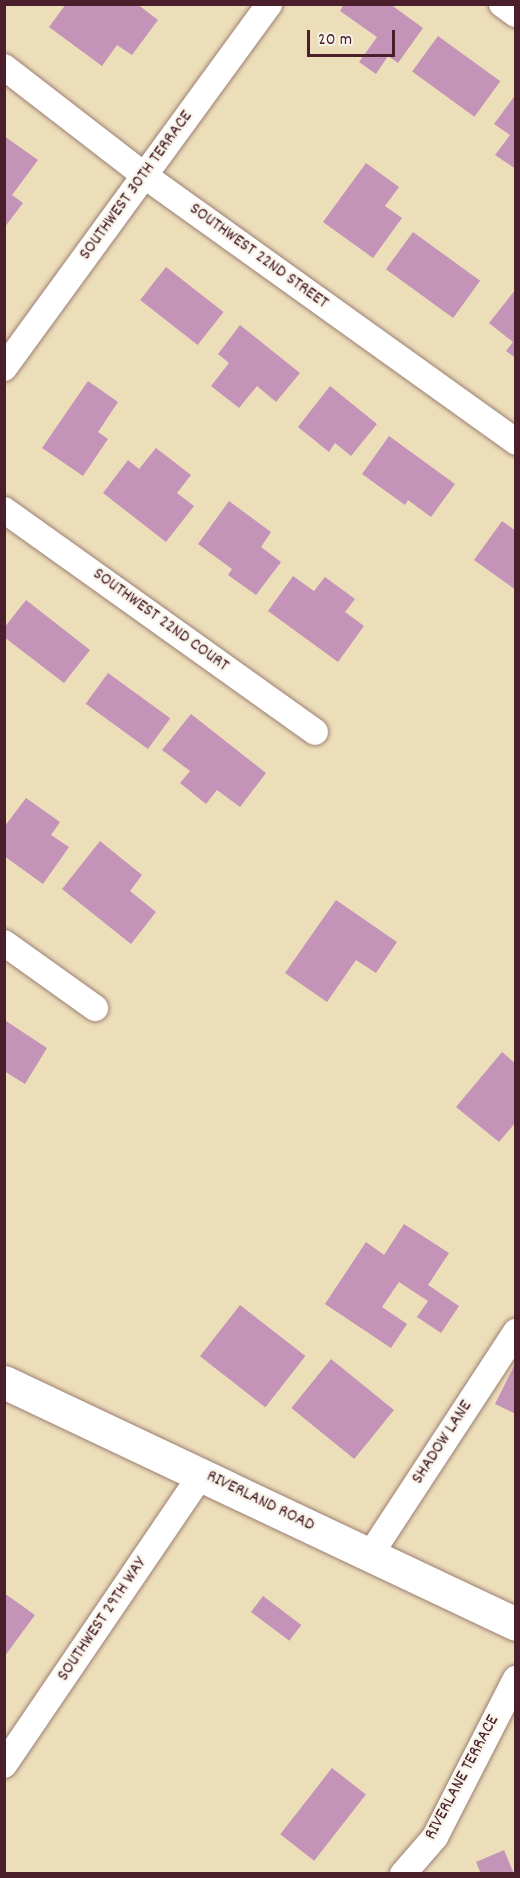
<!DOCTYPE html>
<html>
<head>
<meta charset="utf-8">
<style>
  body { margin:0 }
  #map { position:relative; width:520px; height:1878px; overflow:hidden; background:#eddeba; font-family:Dekko,sans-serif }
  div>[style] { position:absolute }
  .building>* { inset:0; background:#c394b8; transform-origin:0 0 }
  .roads { filter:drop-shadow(0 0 2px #9c7e72) drop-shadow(0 0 2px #9c7e72) }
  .minor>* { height:26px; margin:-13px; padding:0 13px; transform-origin:13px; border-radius:13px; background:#fff }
  .tertiary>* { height:33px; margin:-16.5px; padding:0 16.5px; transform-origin:16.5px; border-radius:16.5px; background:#fff }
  span { translate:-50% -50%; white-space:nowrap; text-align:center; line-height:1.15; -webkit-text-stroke:4.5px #f7f3e8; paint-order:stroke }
  .street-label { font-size:18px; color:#4a1f2b }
  .frame { position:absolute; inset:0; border:6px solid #4a1f2b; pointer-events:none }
  .scale { position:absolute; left:307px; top:30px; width:88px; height:27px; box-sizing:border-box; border:3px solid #4a1f2b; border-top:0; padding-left:8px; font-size:18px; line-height:21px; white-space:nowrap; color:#4a1f2b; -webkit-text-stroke:4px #f7f3e8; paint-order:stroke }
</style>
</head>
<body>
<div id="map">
  <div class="building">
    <i style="clip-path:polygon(66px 4px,137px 4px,158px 20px,132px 55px,117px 45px,102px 66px,49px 27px)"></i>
    <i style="clip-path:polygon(344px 4px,390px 4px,423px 28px,398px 63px,388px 56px,376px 74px,359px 62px,377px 37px,340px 11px)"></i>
    <i style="left:438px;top:36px;width:77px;height:44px;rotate:36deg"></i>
    <i style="clip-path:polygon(516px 94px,516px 169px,495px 155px,510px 135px,494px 124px)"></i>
    <i style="clip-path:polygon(4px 136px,38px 160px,12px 195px,23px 203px,4px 228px)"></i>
    <i style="clip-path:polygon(366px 163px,399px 187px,385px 206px,402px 218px,373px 258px,323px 222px)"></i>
    <i style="left:413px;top:232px;width:83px;height:46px;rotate:36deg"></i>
    <i style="left:166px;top:267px;width:73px;height:42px;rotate:38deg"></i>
    <i style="clip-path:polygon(516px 289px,516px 358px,506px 351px,513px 342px,489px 323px)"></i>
    <i style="clip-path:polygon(240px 325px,300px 373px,276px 402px,257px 386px,239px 408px,211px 386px,229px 363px,218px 354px)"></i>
    <i style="clip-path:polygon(88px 381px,118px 402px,98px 432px,108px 439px,83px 476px,42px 448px)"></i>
    <i style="clip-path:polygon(330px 386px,377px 424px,351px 456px,335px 443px,329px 452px,298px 427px)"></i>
    <i style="clip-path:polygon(389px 436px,455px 484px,431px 517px,408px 500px,405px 505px,362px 474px)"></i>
    <i style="clip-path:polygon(156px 448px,191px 475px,177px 493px,194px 506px,166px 542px,103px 493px,128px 460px,139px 469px)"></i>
    <i style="clip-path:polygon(229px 501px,271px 532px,261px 547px,281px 562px,256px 595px,228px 575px,232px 569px,198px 544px)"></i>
    <i style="clip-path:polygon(502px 521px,516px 531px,516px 590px,474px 560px)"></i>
    <i style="clip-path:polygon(293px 576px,314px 591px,325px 577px,355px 599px,345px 612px,364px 626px,338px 662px,268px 611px)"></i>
    <i style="clip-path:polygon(26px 600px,90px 650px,64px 683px,4px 637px,4px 628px)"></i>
    <i style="left:108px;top:673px;width:77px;height:38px;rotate:36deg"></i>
    <i style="clip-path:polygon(191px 714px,266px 773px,240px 807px,217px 790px,206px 804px,180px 783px,190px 771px,162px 750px)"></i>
    <i style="clip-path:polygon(26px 798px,60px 822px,51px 835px,69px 847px,43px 884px,4px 856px,4px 827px)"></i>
    <i style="clip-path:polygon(100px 841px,142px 875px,130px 891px,156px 912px,131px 944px,62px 889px)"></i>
    <i style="clip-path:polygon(336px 900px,397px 942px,376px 973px,356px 960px,327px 1002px,285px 973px)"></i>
    <i style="clip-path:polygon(6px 1021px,47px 1048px,25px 1084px,4px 1071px)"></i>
    <i style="clip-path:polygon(502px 1052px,516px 1064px,516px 1122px,499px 1142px,456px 1107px)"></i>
    <i style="clip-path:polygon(404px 1224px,449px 1253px,428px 1285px,459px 1306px,441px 1333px,417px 1317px,428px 1301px,399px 1282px,382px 1307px,407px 1324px,391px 1348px,325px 1304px,366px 1242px,384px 1255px)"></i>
    <i style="left:240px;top:1305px;width:83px;height:65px;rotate:38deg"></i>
    <i style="left:331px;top:1359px;width:81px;height:63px;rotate:39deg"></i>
    <i style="clip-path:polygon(516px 1362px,516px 1414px,495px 1404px)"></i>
    <i style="clip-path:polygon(4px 1593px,35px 1615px,4px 1657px)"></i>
    <i style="left:263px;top:1596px;width:48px;height:20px;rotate:37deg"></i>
    <i style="left:332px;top:1768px;width:43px;height:84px;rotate:38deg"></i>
    <i style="clip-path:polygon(504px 1850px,514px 1874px,481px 1874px,476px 1862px)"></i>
  </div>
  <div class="roads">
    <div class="minor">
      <i style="left:502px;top:4px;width:17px;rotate:36deg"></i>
      <i style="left:4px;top:67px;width:178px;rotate:37.7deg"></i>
      <i style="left:145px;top:176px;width:457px;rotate:35.6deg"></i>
      <i style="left:4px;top:368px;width:450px;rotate:-53.9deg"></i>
      <i style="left:4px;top:510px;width:382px;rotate:35.5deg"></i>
      <i style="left:4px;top:943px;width:112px;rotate:35.5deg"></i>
      <i style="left:370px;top:1555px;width:267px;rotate:-56.8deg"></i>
      <i style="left:4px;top:1765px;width:352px;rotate:-55.8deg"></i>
      <i style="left:403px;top:1874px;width:49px;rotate:-49.1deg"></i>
      <i style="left:435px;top:1837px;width:178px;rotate:-62.9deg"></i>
    </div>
    <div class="tertiary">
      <i style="left:4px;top:1382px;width:566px;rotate:25.3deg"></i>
    </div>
  </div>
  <div class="street-label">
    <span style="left:137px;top:186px;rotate:-54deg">SOUTHWEST 30TH TERRACE</span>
    <span style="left:258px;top:257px;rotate:36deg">SOUTHWEST 22ND STREET</span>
    <span style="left:160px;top:621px;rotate:36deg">SOUTHWEST 22ND COURT</span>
    <span style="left:443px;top:1443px;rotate:-57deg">SHADOW LANE</span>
    <span style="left:260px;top:1502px;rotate:26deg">RIVERLAND ROAD</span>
    <span style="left:103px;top:1620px;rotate:-56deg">SOUTHWEST 29TH WAY</span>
    <span style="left:463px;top:1778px;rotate:-62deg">RIVERLANE TERRACE</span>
  </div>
  <div class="frame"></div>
  <div class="scale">20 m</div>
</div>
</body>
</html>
